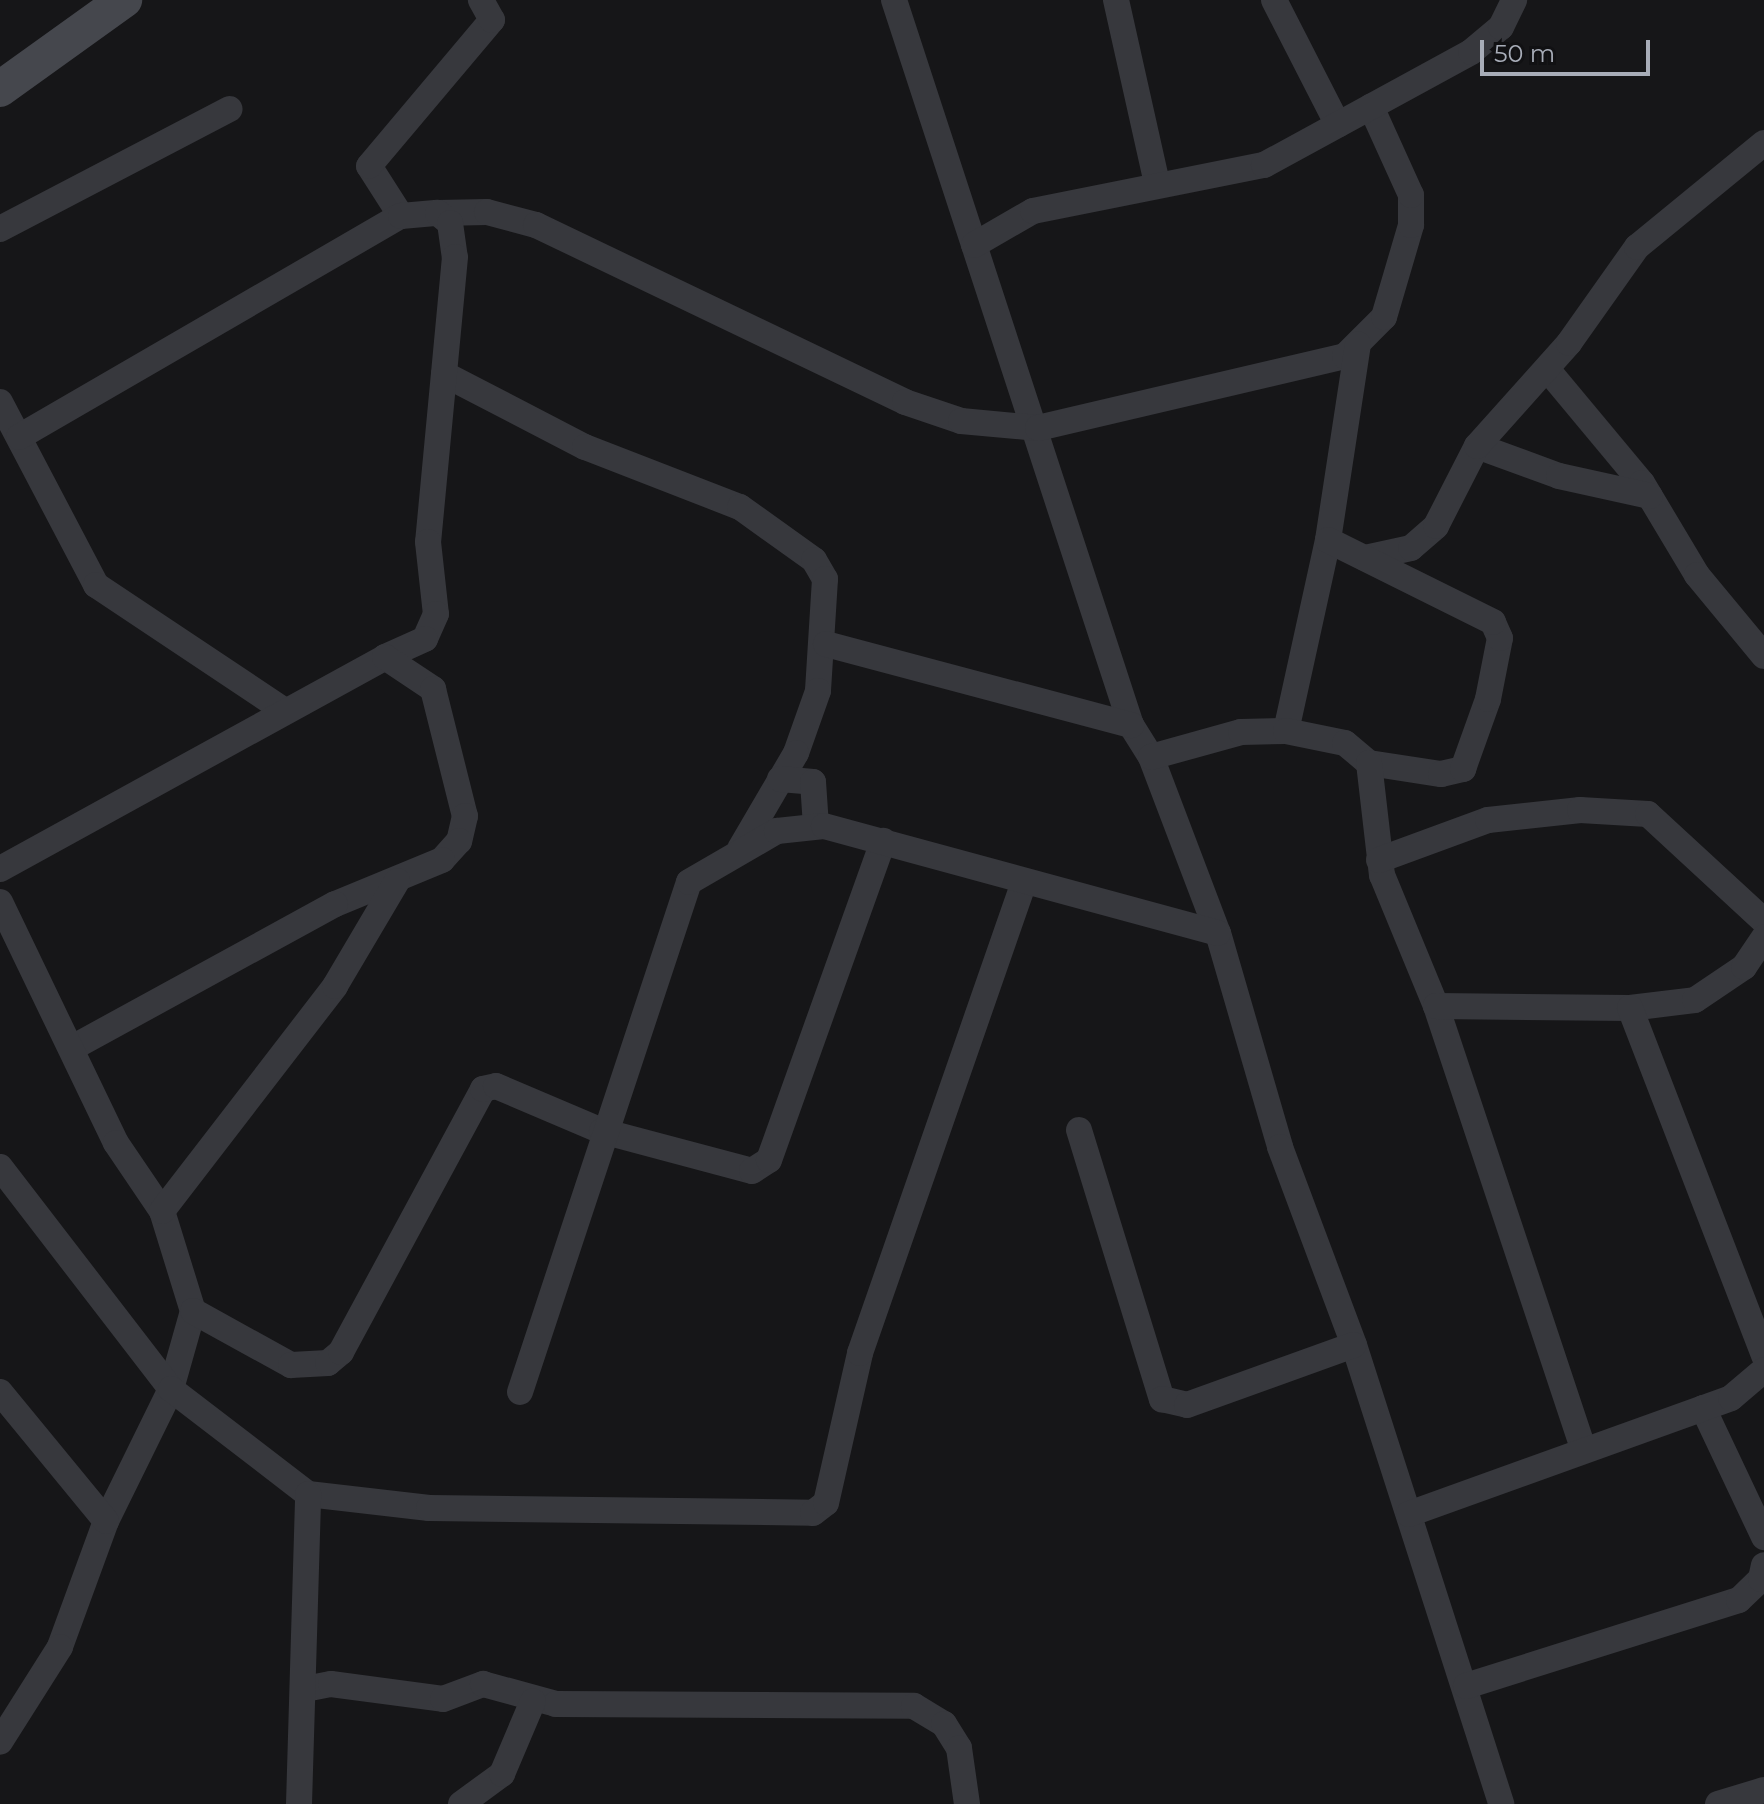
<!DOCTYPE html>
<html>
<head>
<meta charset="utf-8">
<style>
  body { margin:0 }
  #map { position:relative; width:1764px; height:1804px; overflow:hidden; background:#161618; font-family:Montserrat,sans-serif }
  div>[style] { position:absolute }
  .street>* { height:26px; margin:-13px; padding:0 13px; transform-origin:13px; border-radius:13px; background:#37383d }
  .secondary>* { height:36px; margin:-18px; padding:0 18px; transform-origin:18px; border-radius:18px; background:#45474d }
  span { translate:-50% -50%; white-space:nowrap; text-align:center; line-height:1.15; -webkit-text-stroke:7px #111113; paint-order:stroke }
  .scale { position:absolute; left:1480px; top:40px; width:170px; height:36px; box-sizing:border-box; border:4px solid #a8adb8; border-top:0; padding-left:10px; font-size:24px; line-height:28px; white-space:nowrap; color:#a8adb8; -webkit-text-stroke:6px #111113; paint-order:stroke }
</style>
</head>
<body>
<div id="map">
  <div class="street">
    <i style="left:894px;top:0;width:763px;rotate:71.9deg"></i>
    <i style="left:1131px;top:725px;width:38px;rotate:58deg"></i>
    <i style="left:1151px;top:757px;width:188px;rotate:69.2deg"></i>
    <i style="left:1218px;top:933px;width:223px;rotate:73.8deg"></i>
    <i style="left:1280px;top:1147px;width:211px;rotate:69.5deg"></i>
    <i style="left:1354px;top:1345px;width:482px;rotate:72.2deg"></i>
    <i style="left:1116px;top:0;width:189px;rotate:77.4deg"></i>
    <i style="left:1274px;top:0;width:140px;rotate:62.9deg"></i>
    <i style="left:438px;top:213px;width:49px;rotate:-1.2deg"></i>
    <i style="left:487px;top:212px;width:51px;rotate:14.9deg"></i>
    <i style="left:536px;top:225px;width:409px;rotate:25.6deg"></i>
    <i style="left:905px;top:402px;width:59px;rotate:18.7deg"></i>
    <i style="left:961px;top:421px;width:77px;rotate:5.2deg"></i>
    <i style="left:1038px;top:428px;width:315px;rotate:-13.2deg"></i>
    <i style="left:1345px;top:356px;width:55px;rotate:-45deg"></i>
    <i style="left:1384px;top:317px;width:96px;rotate:-73.6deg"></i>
    <i style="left:1411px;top:225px;width:30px;rotate:-90deg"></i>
    <i style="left:1411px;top:195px;width:97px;rotate:-114.4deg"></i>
    <i style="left:401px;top:216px;width:59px;rotate:-122.6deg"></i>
    <i style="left:369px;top:166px;width:191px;rotate:-49.9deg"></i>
    <i style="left:492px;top:20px;width:23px;rotate:-119deg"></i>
    <i style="left:0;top:229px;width:259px;rotate:-27.6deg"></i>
    <i style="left:974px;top:245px;width:68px;rotate:-30deg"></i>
    <i style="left:1033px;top:211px;width:236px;rotate:-11.3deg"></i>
    <i style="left:1264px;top:165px;width:236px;rotate:-28.6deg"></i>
    <i style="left:1471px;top:52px;width:39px;rotate:-40deg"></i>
    <i style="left:1501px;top:27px;width:30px;rotate:-64deg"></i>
    <i style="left:1547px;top:369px;width:148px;rotate:50.2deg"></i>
    <i style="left:1642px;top:483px;width:107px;rotate:59.1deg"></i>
    <i style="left:1697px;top:575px;width:105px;rotate:50.4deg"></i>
    <i style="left:444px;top:374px;width:159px;rotate:27.4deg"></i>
    <i style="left:585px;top:447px;width:166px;rotate:21.2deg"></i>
    <i style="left:740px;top:507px;width:91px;rotate:35.6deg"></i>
    <i style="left:814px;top:560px;width:22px;rotate:60deg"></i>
    <i style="left:825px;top:579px;width:112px;rotate:93.6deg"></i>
    <i style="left:818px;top:691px;width:66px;rotate:109.5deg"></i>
    <i style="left:796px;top:753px;width:111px;rotate:120.3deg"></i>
    <i style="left:0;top:402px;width:207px;rotate:62.3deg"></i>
    <i style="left:96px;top:585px;width:224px;rotate:33.7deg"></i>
    <i style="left:19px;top:437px;width:441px;rotate:-30.1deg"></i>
    <i style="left:401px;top:216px;width:37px;rotate:-5deg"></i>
    <i style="left:438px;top:213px;width:16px;rotate:40deg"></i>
    <i style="left:450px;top:223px;width:34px;rotate:82deg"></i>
    <i style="left:455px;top:257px;width:286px;rotate:95.4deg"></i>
    <i style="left:428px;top:542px;width:72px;rotate:83.7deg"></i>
    <i style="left:436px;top:614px;width:27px;rotate:114deg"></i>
    <i style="left:425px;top:639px;width:44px;rotate:155.8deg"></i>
    <i style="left:1477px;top:446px;width:87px;rotate:20.1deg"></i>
    <i style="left:1559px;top:476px;width:93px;rotate:12.4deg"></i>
    <i style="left:1365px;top:558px;width:47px;rotate:-12.3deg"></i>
    <i style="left:1411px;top:548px;width:33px;rotate:-41deg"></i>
    <i style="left:1436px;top:526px;width:90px;rotate:-62.9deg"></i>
    <i style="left:1477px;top:446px;width:138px;rotate:-48.2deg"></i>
    <i style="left:1569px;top:343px;width:118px;rotate:-54.7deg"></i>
    <i style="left:1637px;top:247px;width:164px;rotate:-39.3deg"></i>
    <i style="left:826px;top:644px;width:316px;rotate:14.9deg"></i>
    <i style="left:1286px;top:731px;width:196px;rotate:-77.6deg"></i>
    <i style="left:1328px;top:540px;width:198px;rotate:-81.3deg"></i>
    <i style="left:1151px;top:757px;width:93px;rotate:-15.5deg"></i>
    <i style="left:1241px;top:732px;width:45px;rotate:-1.3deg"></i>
    <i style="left:1286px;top:731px;width:60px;rotate:11.5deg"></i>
    <i style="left:1345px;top:743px;width:31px;rotate:40deg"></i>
    <i style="left:1369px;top:763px;width:73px;rotate:8.7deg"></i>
    <i style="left:1441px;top:774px;width:23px;rotate:-13deg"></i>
    <i style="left:1463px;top:769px;width:74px;rotate:-70.3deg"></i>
    <i style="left:1488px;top:699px;width:62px;rotate:-78.9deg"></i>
    <i style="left:1500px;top:638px;width:17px;rotate:-114deg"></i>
    <i style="left:1493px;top:622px;width:184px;rotate:-153.6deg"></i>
    <i style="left:1369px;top:763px;width:113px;rotate:83.4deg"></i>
    <i style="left:1382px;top:875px;width:142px;rotate:67.6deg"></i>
    <i style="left:1436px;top:1006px;width:468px;rotate:71.6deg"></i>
    <i style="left:780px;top:779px;width:33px;rotate:5deg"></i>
    <i style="left:813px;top:782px;width:44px;rotate:86.1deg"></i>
    <i style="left:1379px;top:860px;width:116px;rotate:-20.2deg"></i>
    <i style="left:1488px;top:820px;width:93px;rotate:-6.2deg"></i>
    <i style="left:1580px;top:810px;width:68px;rotate:3.4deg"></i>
    <i style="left:1648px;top:814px;width:158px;rotate:42.7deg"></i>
    <i style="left:0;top:869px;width:440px;rotate:-28.8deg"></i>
    <i style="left:385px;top:657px;width:58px;rotate:33.7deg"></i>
    <i style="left:433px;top:689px;width:131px;rotate:75.9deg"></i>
    <i style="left:465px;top:816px;width:26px;rotate:103deg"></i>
    <i style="left:459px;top:841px;width:25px;rotate:132deg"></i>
    <i style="left:442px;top:860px;width:116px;rotate:157.6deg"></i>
    <i style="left:335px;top:904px;width:298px;rotate:151.3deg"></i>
    <i style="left:0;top:902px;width:267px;rotate:64.3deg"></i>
    <i style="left:116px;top:1143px;width:82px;rotate:55.9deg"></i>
    <i style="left:162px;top:1211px;width:105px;rotate:72.8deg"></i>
    <i style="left:193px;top:1311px;width:81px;rotate:105.8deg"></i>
    <i style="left:171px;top:1389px;width:147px;rotate:116.2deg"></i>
    <i style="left:106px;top:1521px;width:134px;rotate:110.1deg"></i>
    <i style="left:60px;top:1647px;width:112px;rotate:122.3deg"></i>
    <i style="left:1436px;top:1006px;width:194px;rotate:0.6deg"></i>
    <i style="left:1630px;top:1008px;width:65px;rotate:-7deg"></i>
    <i style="left:1695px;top:1000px;width:59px;rotate:-34deg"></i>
    <i style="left:1744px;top:967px;width:36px;rotate:-56deg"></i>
    <i style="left:1630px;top:1008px;width:373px;rotate:68.9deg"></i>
    <i style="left:1079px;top:1130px;width:282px;rotate:72.9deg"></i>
    <i style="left:1162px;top:1399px;width:26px;rotate:13deg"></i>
    <i style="left:1187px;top:1405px;width:177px;rotate:-19.8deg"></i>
    <i style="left:0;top:1167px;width:280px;rotate:52.4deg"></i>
    <i style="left:171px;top:1389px;width:173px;rotate:37.5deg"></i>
    <i style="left:308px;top:1494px;width:122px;rotate:6.6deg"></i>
    <i style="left:429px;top:1508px;width:384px;rotate:0.7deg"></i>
    <i style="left:813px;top:1513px;width:16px;rotate:-38deg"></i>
    <i style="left:826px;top:1503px;width:154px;rotate:-77.2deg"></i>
    <i style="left:860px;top:1353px;width:499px;rotate:-70.8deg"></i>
    <i style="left:162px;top:1211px;width:284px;rotate:-52.4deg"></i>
    <i style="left:335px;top:986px;width:122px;rotate:-59.4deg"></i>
    <i style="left:193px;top:1311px;width:112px;rotate:28.9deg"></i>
    <i style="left:291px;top:1365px;width:37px;rotate:-3deg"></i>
    <i style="left:328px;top:1363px;width:17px;rotate:-40deg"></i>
    <i style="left:341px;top:1352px;width:299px;rotate:-61.6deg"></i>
    <i style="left:483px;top:1089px;width:13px;rotate:-13deg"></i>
    <i style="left:496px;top:1086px;width:115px;rotate:23deg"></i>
    <i style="left:602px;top:1131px;width:155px;rotate:14.9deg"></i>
    <i style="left:752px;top:1171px;width:20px;rotate:-33deg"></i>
    <i style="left:769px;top:1160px;width:339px;rotate:-70.3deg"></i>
    <i style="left:0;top:1392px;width:167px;rotate:50.6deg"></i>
    <i style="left:520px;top:1392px;width:537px;rotate:-71.67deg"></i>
    <i style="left:689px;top:882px;width:102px;rotate:-30.1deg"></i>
    <i style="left:777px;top:831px;width:47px;rotate:-6.1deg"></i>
    <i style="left:824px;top:826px;width:408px;rotate:15.2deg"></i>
    <i style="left:1703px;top:1408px;width:143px;rotate:64.7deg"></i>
    <i style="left:1409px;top:1514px;width:342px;rotate:-19.8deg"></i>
    <i style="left:1731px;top:1398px;width:43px;rotate:-40.3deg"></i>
    <i style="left:1466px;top:1686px;width:286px;rotate:-17.5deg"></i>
    <i style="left:1739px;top:1600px;width:30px;rotate:-44deg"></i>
    <i style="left:1761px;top:1579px;width:14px;rotate:-78deg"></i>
    <i style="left:305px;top:1689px;width:26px;rotate:-11deg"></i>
    <i style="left:331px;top:1684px;width:113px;rotate:7.6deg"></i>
    <i style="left:443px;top:1699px;width:43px;rotate:-20.6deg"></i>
    <i style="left:483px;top:1684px;width:76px;rotate:15.3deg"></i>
    <i style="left:556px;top:1704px;width:358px;rotate:0.3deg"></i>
    <i style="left:914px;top:1706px;width:35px;rotate:31deg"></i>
    <i style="left:944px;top:1724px;width:28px;rotate:58deg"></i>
    <i style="left:959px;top:1748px;width:57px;rotate:81.9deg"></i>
    <i style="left:299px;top:1804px;width:310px;rotate:-88.3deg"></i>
    <i style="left:461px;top:1804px;width:51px;rotate:-36.2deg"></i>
    <i style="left:502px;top:1774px;width:79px;rotate:-67deg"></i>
    <i style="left:1718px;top:1804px;width:48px;rotate:-16.9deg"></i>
  </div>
  <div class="secondary">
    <i style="left:0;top:89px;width:153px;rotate:-35.7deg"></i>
  </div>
  <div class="scale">50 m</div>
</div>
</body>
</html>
